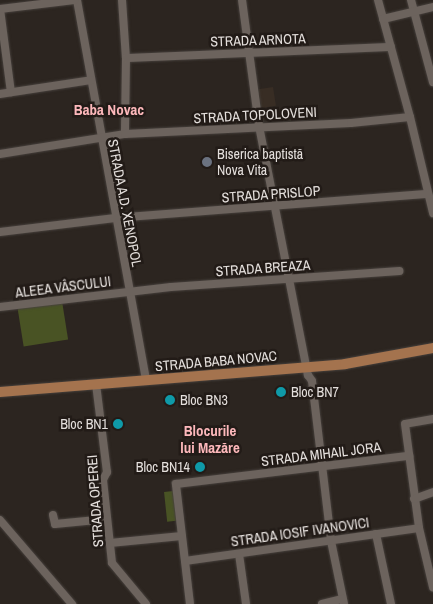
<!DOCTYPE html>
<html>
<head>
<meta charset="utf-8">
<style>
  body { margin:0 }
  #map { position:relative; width:433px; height:604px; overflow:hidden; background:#2c2520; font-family:"Archivo Narrow",sans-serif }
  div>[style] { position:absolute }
  .built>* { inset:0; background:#382d24; transform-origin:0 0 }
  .green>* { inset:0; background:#495324; transform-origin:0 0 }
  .roads { filter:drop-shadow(0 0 1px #46403c) drop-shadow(0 0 1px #46403c) }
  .minor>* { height:8px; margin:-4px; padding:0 4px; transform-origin:4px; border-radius:4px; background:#6c635d }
  .major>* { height:10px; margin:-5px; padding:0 5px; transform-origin:5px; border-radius:5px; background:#a4734e }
  .dots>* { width:14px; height:14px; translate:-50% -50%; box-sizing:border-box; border:2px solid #221b17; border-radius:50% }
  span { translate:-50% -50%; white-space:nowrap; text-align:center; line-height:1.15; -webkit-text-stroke:5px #221b17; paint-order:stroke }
  .street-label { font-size:14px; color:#e4dfdc }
  .poi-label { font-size:14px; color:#e4dfdc }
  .left { translate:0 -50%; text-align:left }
  .right { translate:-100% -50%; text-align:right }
  .neighbourhood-label { font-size:15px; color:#fdb8bb; font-weight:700 }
</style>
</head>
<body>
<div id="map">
  <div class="built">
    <i style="left:273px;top:87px;width:19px;height:15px;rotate:81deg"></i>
  </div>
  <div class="green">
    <i style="left:62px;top:301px;width:39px;height:45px;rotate:81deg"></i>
    <i style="left:173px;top:491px;width:30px;height:9px;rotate:84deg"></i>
  </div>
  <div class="roads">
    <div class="minor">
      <i style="left:77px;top:0;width:386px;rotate:79.7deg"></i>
      <i style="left:122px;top:0;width:58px;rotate:86.1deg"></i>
      <i style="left:126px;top:58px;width:76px;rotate:90.8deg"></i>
      <i style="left:242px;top:0;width:127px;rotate:82.3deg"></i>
      <i style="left:259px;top:126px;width:254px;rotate:78.9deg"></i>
      <i style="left:308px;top:375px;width:7px;rotate:56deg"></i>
      <i style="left:312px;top:381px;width:161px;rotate:83.2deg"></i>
      <i style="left:331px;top:541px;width:64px;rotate:78.3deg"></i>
      <i style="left:378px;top:0;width:121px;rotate:74.7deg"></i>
      <i style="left:410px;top:117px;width:99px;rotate:76.5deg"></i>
      <i style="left:411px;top:0;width:85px;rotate:75deg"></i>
      <i style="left:0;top:9px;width:84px;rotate:82.5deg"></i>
      <i style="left:0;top:9px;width:75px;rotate:-6.9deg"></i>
      <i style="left:383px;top:19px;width:51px;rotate:-13.5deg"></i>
      <i style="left:126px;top:58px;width:265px;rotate:-2.4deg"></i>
      <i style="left:0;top:94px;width:92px;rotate:-8.7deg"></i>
      <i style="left:0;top:154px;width:127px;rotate:-9.1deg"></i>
      <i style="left:125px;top:134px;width:226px;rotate:-2.8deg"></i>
      <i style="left:351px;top:123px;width:59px;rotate:-5.8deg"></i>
      <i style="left:0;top:232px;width:116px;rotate:-6.9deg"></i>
      <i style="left:115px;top:218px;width:314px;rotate:-4.4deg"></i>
      <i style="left:0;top:307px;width:172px;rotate:-6.7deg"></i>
      <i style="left:171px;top:287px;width:229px;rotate:-4deg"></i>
      <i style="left:96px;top:384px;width:89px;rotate:82.9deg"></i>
      <i style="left:107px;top:472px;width:9px;rotate:117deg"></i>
      <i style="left:103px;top:480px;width:83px;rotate:83.8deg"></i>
      <i style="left:112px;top:563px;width:53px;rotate:50.3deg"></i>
      <i style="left:433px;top:419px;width:28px;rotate:170deg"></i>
      <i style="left:405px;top:424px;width:105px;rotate:82.3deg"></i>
      <i style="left:419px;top:528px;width:61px;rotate:76.7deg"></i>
      <i style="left:414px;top:499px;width:20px;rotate:-20deg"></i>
      <i style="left:53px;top:515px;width:9px;rotate:77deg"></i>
      <i style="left:55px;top:524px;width:52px;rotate:-5.5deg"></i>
      <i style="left:0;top:520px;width:111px;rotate:49.4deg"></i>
      <i style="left:376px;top:534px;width:72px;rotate:77.9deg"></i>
      <i style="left:110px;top:543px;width:72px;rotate:-5.6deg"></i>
      <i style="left:239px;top:554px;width:50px;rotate:82deg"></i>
      <i style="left:185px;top:561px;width:236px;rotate:-8deg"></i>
      <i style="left:190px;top:604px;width:121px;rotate:-96.7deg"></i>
      <i style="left:176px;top:484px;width:235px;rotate:-6.9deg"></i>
      <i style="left:322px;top:604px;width:21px;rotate:-14deg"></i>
    </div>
    <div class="major">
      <i style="left:0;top:392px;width:346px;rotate:-4.6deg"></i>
      <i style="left:345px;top:364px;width:89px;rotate:-10.3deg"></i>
    </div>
  </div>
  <div class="dots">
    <i style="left:207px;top:162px;background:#6b7280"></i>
    <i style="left:281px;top:392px;background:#0f9aa8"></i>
    <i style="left:170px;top:400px;background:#0f9aa8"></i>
    <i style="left:118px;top:424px;background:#0f9aa8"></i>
    <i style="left:200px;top:467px;background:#0f9aa8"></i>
  </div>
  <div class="street-label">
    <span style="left:258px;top:40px;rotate:-2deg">STRADA ARNOTA</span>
    <span style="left:255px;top:115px;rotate:-3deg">STRADA TOPOLOVENI</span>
    <span style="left:271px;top:194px;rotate:-4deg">STRADA PRISLOP</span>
    <span style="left:125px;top:203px;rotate:79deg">STRADA A.D. XENOPOL</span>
    <span style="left:263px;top:268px;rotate:-4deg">STRADA BREAZA</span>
    <span style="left:63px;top:287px;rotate:-7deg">ALEEA VÂSCULUI</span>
    <span style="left:216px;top:361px;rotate:-5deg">STRADA BABA NOVAC</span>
    <span style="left:321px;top:454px;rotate:-7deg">STRADA MIHAIL JORA</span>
    <span style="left:95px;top:501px;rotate:-94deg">STRADA OPEREI</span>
    <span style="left:300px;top:532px;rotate:-8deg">STRADA IOSIF IVANOVICI</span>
  </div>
  <div class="poi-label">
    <span class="left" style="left:217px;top:162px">Biserica baptistă<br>Nova Vita</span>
    <span class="left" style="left:291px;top:392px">Bloc BN7</span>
    <span class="left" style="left:180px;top:400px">Bloc BN3</span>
    <span class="right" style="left:108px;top:424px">Bloc BN1</span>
    <span class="right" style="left:190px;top:467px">Bloc BN14</span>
  </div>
  <div class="neighbourhood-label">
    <span style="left:109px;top:110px">Baba Novac</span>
    <span style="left:210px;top:439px">Blocurile<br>lui Mazăre</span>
  </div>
</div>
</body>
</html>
